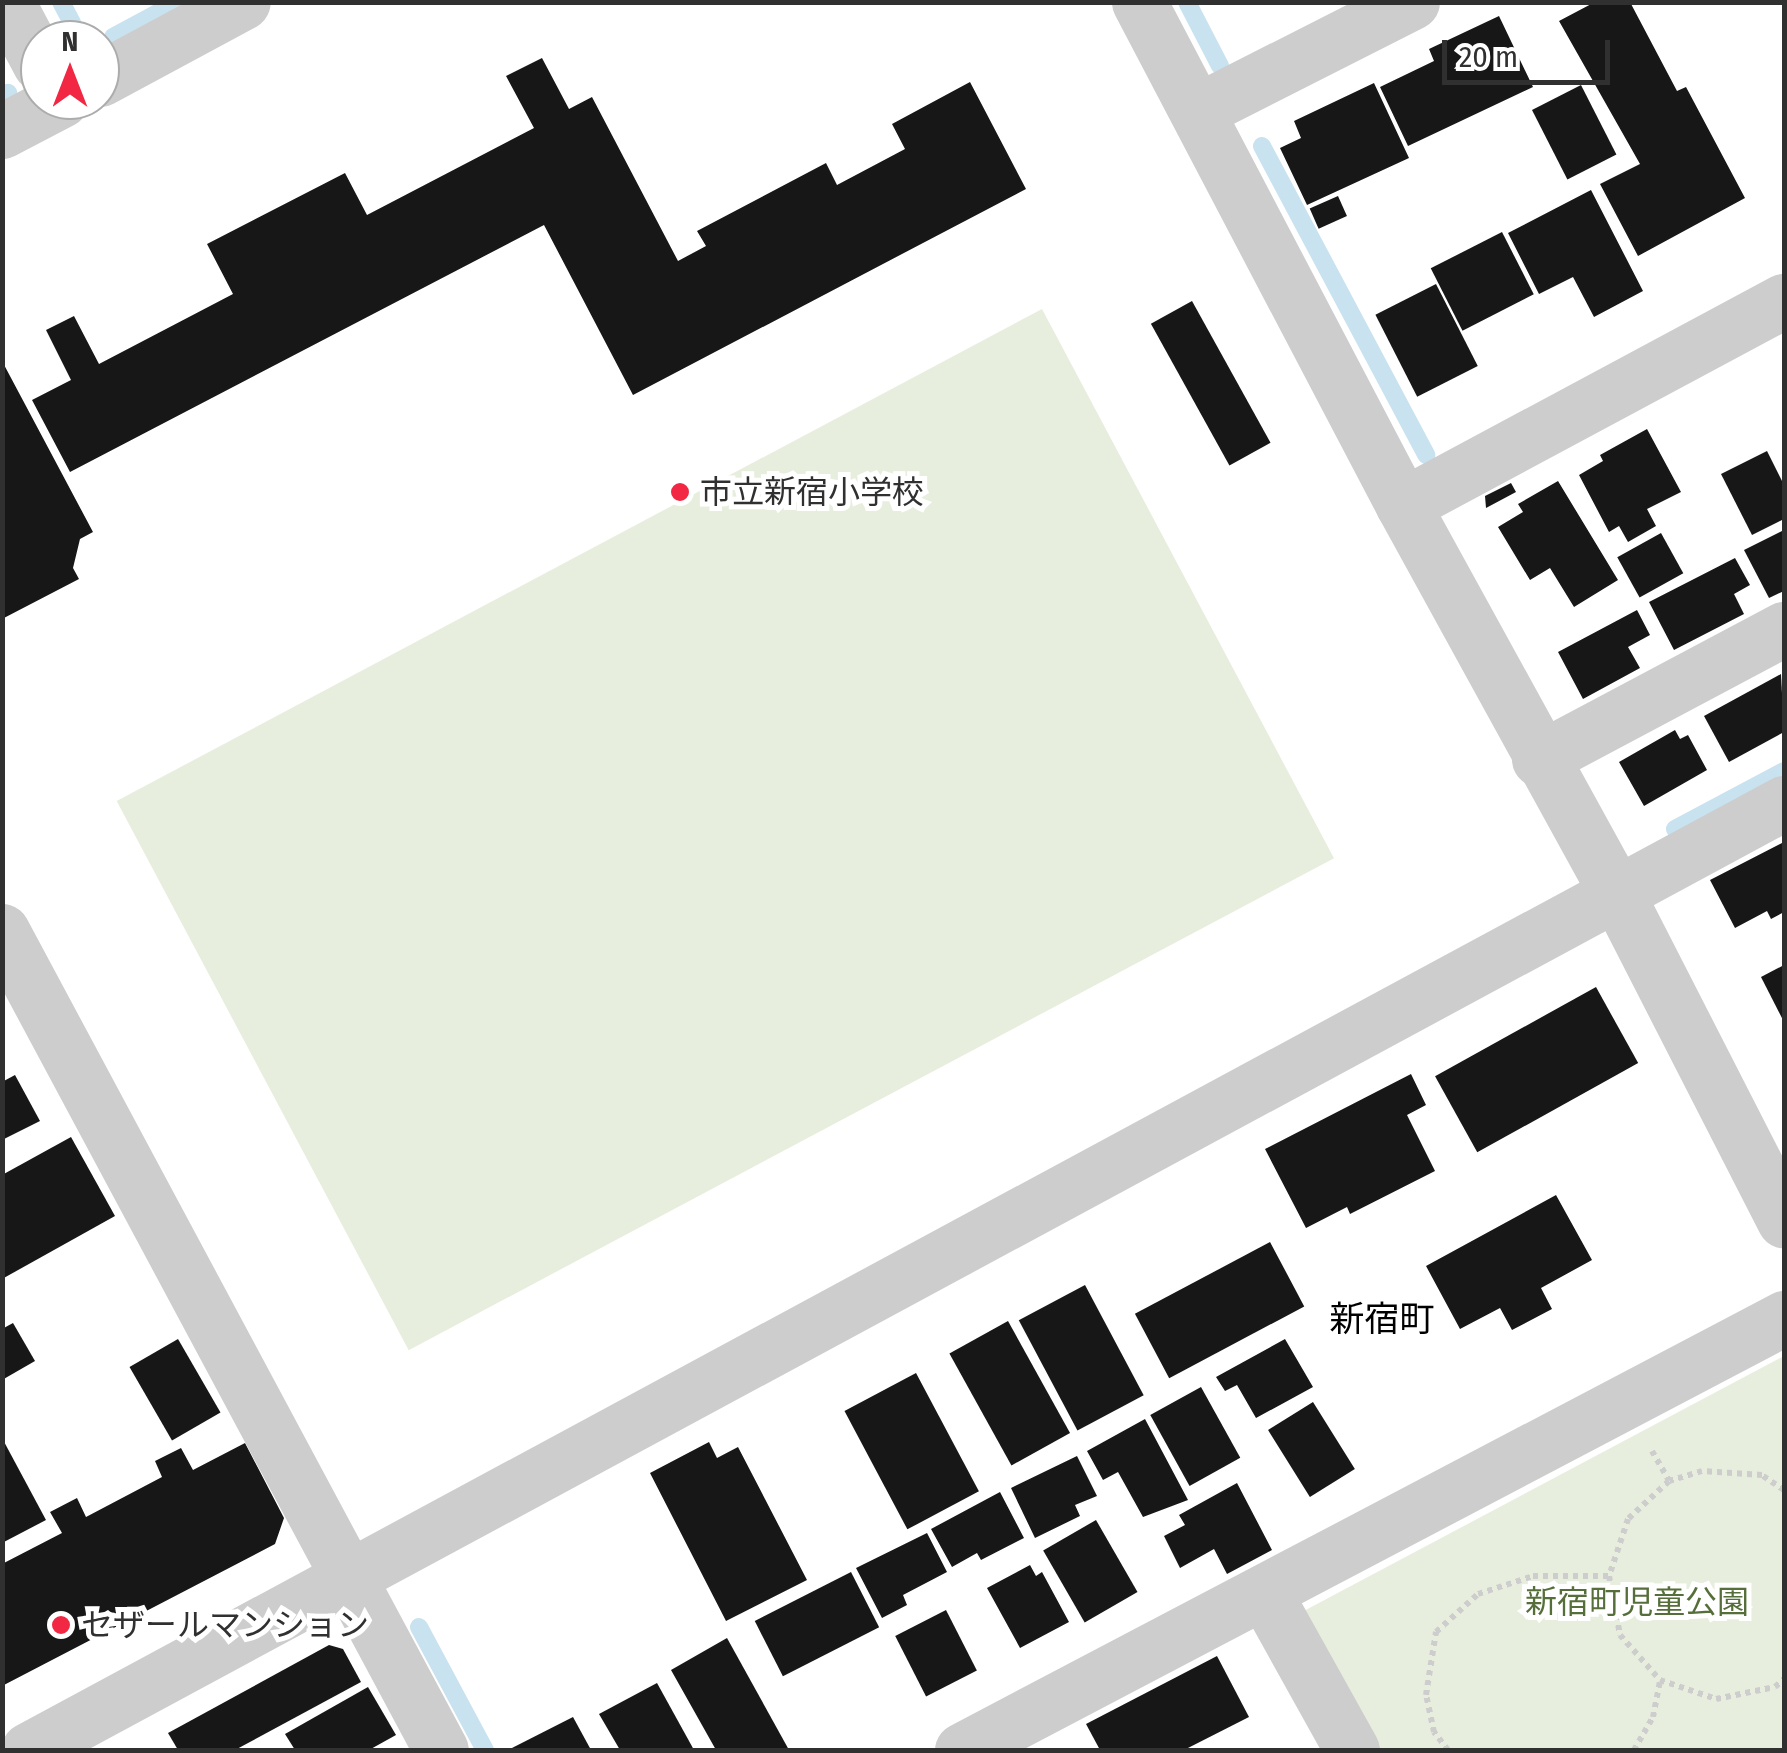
<!DOCTYPE html>
<html>
<head>
<meta charset="utf-8">
<style>
  body { margin:0 }
  #map { position:relative; width:1787px; height:1753px; overflow:hidden; background:#fff; font-family:"Fira Sans Condensed","Noto Sans JP",sans-serif }
  div>[style] { position:absolute }
  .green>* { inset:0; background:#e7eedd; transform-origin:0 0 }
  .stream>* { height:18px; margin:-9px; padding:0 9px; transform-origin:9px; border-radius:9px; background:#c8e2ef }
  .building>* { inset:0; background:#171717; transform-origin:0 0 }
  .path>* { height:6px; margin-top:-3px; transform-origin:0; background:repeating-linear-gradient(90deg,#cdcdcd 0 5px,transparent 0 10px) }
  .minor>* { height:55px; margin:-27.5px; padding:0 27.5px; transform-origin:27.5px; border-radius:27.5px; background:#cdcdcd }
  .dots>* { width:28px; height:28px; translate:-50% -50%; box-sizing:border-box; border:5px solid #fff; border-radius:50% }
  span { translate:-50% -50%; white-space:nowrap; text-align:center; line-height:1.15; -webkit-text-stroke:10px #fff; paint-order:stroke }
  .poi-label { font-size:32px; color:#303030 }
  .left { translate:0 -50%; text-align:left }
  .park-label { font-size:32px; color:#566f3a }
  .neighbourhood-label { font-size:35px; color:#000 }
  .frame { position:absolute; inset:0; border:5px solid #303030; pointer-events:none }
  .north { position:absolute; left:20px; top:20px; width:100px; height:100px; box-sizing:border-box; background:#fff; border:2px solid #acacac; border-radius:50%; rotate:0deg; font-size:28px; font-weight:700; line-height:40px; text-align:center; color:#303030 }
  .north::after { content:''; display:block; margin:auto; width:35px; height:45px; background:#f12743; clip-path:polygon(50% 0,100% 100%,50% 72%,0 100%) }
  .scale { position:absolute; left:1442px; top:40px; width:168px; height:45px; box-sizing:border-box; border:5px solid #303030; border-top:0; padding-left:12px; font-size:30px; line-height:35px; white-space:nowrap; color:#303030; -webkit-text-stroke:8px #fff; paint-order:stroke }
</style>
</head>
<body>
<div id="map">
  <div class="green">
    <i style="left:1042px;top:309px;width:622px;height:1048px;rotate:62deg"></i>
    <i style="clip-path:polygon(1784px 1356px,1784px 1750px,1373px 1750px,1300px 1613px)"></i>
  </div>
  <div class="stream">
    <i style="left:61px;top:2px;width:24px;rotate:62deg"></i>
    <i style="left:1187px;top:2px;width:72px;rotate:62.7deg"></i>
    <i style="left:113px;top:37px;width:74px;rotate:-28.3deg"></i>
    <i style="left:2px;top:96px;width:7px;rotate:-27deg"></i>
    <i style="left:1262px;top:146px;width:350px;rotate:62deg"></i>
    <i style="left:1675px;top:829px;width:123px;rotate:-28deg"></i>
    <i style="left:419px;top:1627px;width:140px;rotate:61.8deg"></i>
  </div>
  <div class="building">
    <i style="clip-path:polygon(1595px 2px,1630px 2px,1677px 91px,1686px 87px,1745px 198px,1638px 256px,1600px 184px,1640px 164px,1559px 21px)"></i>
    <i style="clip-path:polygon(1499px 16px,1533px 87px,1408px 146px,1380px 87px,1434px 61px,1429px 49px)"></i>
    <i style="clip-path:polygon(542px 58px,569px 109px,592px 97px,678px 261px,706px 246px,697px 231px,826px 163px,837px 185px,905px 149px,892px 124px,970px 82px,1026px 189px,633px 395px,544px 225px,70px 472px,32px 400px,71px 380px,46px 330px,74px 316px,99px 364px,233px 294px,207px 244px,345px 173px,367px 215px,534px 128px,506px 76px)"></i>
    <i style="clip-path:polygon(1374px 83px,1409px 158px,1307px 205px,1280px 148px,1301px 138px,1294px 121px)"></i>
    <i style="left:1581px;top:85px;width:78px;height:55px;rotate:63deg"></i>
    <i style="clip-path:polygon(1591px 190px,1643px 291px,1594px 317px,1573px 277px,1539px 294px,1508px 233px)"></i>
    <i style="left:1338px;top:196px;width:22px;height:31px;rotate:66deg"></i>
    <i style="left:1502px;top:232px;width:70px;height:80px;rotate:63deg"></i>
    <i style="left:1436px;top:284px;width:92px;height:68px;rotate:63deg"></i>
    <i style="left:1192px;top:301px;width:162px;height:47px;rotate:61deg"></i>
    <i style="clip-path:polygon(2px 361px,93px 532px,80px 539px,73px 568px,79px 579px,2px 619px)"></i>
    <i style="clip-path:polygon(1647px 429px,1681px 492px,1647px 509px,1656px 526px,1628px 542px,1619px 526px,1609px 532px,1579px 475px,1603px 461px,1600px 455px)"></i>
    <i style="clip-path:polygon(1767px 451px,1784px 485px,1784px 519px,1752px 535px,1721px 474px)"></i>
    <i style="clip-path:polygon(1558px 481px,1618px 580px,1574px 607px,1550px 568px,1530px 580px,1498px 527px,1523px 512px,1518px 504px)"></i>
    <i style="clip-path:polygon(1511px 483px,1516px 492px,1486px 508px,1485px 496px)"></i>
    <i style="clip-path:polygon(1784px 530px,1784px 591px,1769px 598px,1744px 550px)"></i>
    <i style="left:1661px;top:533px;width:46px;height:50px;rotate:61deg"></i>
    <i style="clip-path:polygon(1735px 558px,1750px 585px,1734px 594px,1744px 614px,1674px 650px,1649px 602px)"></i>
    <i style="clip-path:polygon(1637px 610px,1650px 635px,1628px 647px,1640px 668px,1583px 699px,1558px 652px)"></i>
    <i style="clip-path:polygon(1781px 674px,1784px 732px,1729px 762px,1704px 716px)"></i>
    <i style="clip-path:polygon(1675px 730px,1680px 739px,1688px 735px,1707px 770px,1644px 806px,1619px 762px)"></i>
    <i style="clip-path:polygon(1784px 842px,1784px 912px,1771px 919px,1767px 911px,1735px 928px,1710px 880px)"></i>
    <i style="clip-path:polygon(1784px 965px,1784px 1022px,1761px 977px)"></i>
    <i style="left:1596px;top:987px;width:87px;height:184px;rotate:61deg"></i>
    <i style="clip-path:polygon(1411px 1074px,1426px 1105px,1407px 1115px,1435px 1171px,1350px 1214px,1347px 1207px,1306px 1228px,1265px 1149px)"></i>
    <i style="clip-path:polygon(15px 1075px,40px 1121px,2px 1140px,2px 1082px)"></i>
    <i style="clip-path:polygon(71px 1137px,115px 1216px,2px 1279px,2px 1175px)"></i>
    <i style="clip-path:polygon(1556px 1195px,1592px 1260px,1541px 1288px,1552px 1309px,1512px 1330px,1500px 1308px,1460px 1329px,1426px 1266px)"></i>
    <i style="left:1270px;top:1242px;width:73px;height:153px;rotate:62deg"></i>
    <i style="left:1085px;top:1285px;width:125px;height:75px;rotate:62deg"></i>
    <i style="left:1008px;top:1321px;width:128px;height:67px;rotate:61deg"></i>
    <i style="clip-path:polygon(13px 1323px,35px 1361px,2px 1380px,2px 1329px)"></i>
    <i style="left:178px;top:1339px;width:85px;height:56px;rotate:60deg"></i>
    <i style="clip-path:polygon(1285px 1339px,1313px 1387px,1256px 1418px,1237px 1385px,1225px 1391px,1216px 1377px)"></i>
    <i style="left:916px;top:1373px;width:134px;height:81px;rotate:62deg"></i>
    <i style="left:1201px;top:1387px;width:81px;height:58px;rotate:61deg"></i>
    <i style="left:1313px;top:1402px;width:79px;height:53px;rotate:58deg"></i>
    <i style="clip-path:polygon(1145px 1419px,1188px 1500px,1143px 1517px,1118px 1472px,1103px 1480px,1087px 1451px)"></i>
    <i style="clip-path:polygon(2px 1438px,46px 1520px,2px 1543px)"></i>
    <i style="clip-path:polygon(709px 1442px,717px 1458px,738px 1447px,807px 1580px,726px 1621px,650px 1473px)"></i>
    <i style="clip-path:polygon(245px 1443px,284px 1518px,275px 1544px,2px 1686px,2px 1564px,62px 1533px,50px 1512px,77px 1498px,86px 1517px,162px 1477px,155px 1461px,181px 1448px,193px 1470px)"></i>
    <i style="clip-path:polygon(1077px 1456px,1097px 1496px,1075px 1505px,1080px 1516px,1035px 1538px,1011px 1488px)"></i>
    <i style="clip-path:polygon(1237px 1483px,1272px 1550px,1227px 1574px,1214px 1549px,1180px 1568px,1164px 1536px,1185px 1525px,1179px 1515px)"></i>
    <i style="clip-path:polygon(1000px 1492px,1024px 1538px,981px 1560px,977px 1553px,952px 1567px,931px 1529px)"></i>
    <i style="left:1096px;top:1520px;width:83px;height:61px;rotate:60deg"></i>
    <i style="clip-path:polygon(927px 1533px,947px 1572px,903px 1595px,907px 1605px,882px 1618px,856px 1568px)"></i>
    <i style="clip-path:polygon(1030px 1565px,1036px 1576px,1042px 1572px,1069px 1622px,1020px 1648px,987px 1588px)"></i>
    <i style="left:851px;top:1572px;width:62px;height:108px;rotate:63deg"></i>
    <i style="left:946px;top:1610px;width:68px;height:57px;rotate:63deg"></i>
    <i style="clip-path:polygon(727px 1638px,789px 1750px,716px 1750px,671px 1670px)"></i>
    <i style="clip-path:polygon(329px 1645px,343px 1649px,361px 1682px,235px 1750px,178px 1750px,168px 1733px)"></i>
    <i style="clip-path:polygon(1217px 1656px,1249px 1717px,1184px 1750px,1100px 1750px,1086px 1724px)"></i>
    <i style="clip-path:polygon(657px 1683px,694px 1750px,620px 1750px,599px 1714px)"></i>
    <i style="clip-path:polygon(368px 1687px,396px 1735px,369px 1750px,295px 1750px,285px 1734px)"></i>
    <i style="clip-path:polygon(573px 1717px,591px 1750px,508px 1750px)"></i>
  </div>
  <div class="path">
    <i style="left:1652px;top:1451px;width:34px;rotate:60deg"></i>
    <i style="left:1784px;top:1490px;width:27px;rotate:-146deg"></i>
    <i style="left:1762px;top:1475px;width:60px;rotate:-176.2deg"></i>
    <i style="left:1702px;top:1471px;width:34px;rotate:163deg"></i>
    <i style="left:1669px;top:1481px;width:56px;rotate:137.2deg"></i>
    <i style="left:1628px;top:1519px;width:60px;rotate:108.4deg"></i>
    <i style="left:1609px;top:1576px;width:60px;rotate:79.4deg"></i>
    <i style="left:1620px;top:1635px;width:60px;rotate:48.4deg"></i>
    <i style="left:1660px;top:1680px;width:59px;rotate:18.7deg"></i>
    <i style="left:1716px;top:1699px;width:60px;rotate:-11.5deg"></i>
    <i style="left:1775px;top:1687px;width:12px;rotate:-42deg"></i>
    <i style="left:1448px;top:1750px;width:23px;rotate:-128deg"></i>
    <i style="left:1434px;top:1732px;width:38px;rotate:-102deg"></i>
    <i style="left:1426px;top:1695px;width:64px;rotate:-81deg"></i>
    <i style="left:1436px;top:1632px;width:57px;rotate:-42.1deg"></i>
    <i style="left:1478px;top:1594px;width:58px;rotate:-18.1deg"></i>
    <i style="left:1533px;top:1576px;width:76px"></i>
    <i style="left:1634px;top:1750px;width:38px;rotate:-60deg"></i>
    <i style="left:1653px;top:1717px;width:38px;rotate:-79deg"></i>
  </div>
  <div class="minor">
    <i style="left:7px;top:2px;width:70px;rotate:62deg"></i>
    <i style="left:1139px;top:2px;width:568px;rotate:62.31deg"></i>
    <i style="left:1403px;top:505px;width:442px;rotate:61.2deg"></i>
    <i style="left:1616px;top:892px;width:369px;rotate:62.9deg"></i>
    <i style="left:100px;top:79px;width:162px;rotate:-28.3deg"></i>
    <i style="left:1197px;top:111px;width:241px;rotate:-26.9deg"></i>
    <i style="left:2px;top:131px;width:67px;rotate:-27.7deg"></i>
    <i style="left:1403px;top:505px;width:432px;rotate:-28.2deg"></i>
    <i style="left:1539px;top:759px;width:277px;rotate:-28deg"></i>
    <i style="left:2px;top:931px;width:929px;rotate:61.81deg"></i>
    <i style="left:1264px;top:1592px;width:181px;rotate:60.9deg"></i>
    <i style="left:28px;top:1750px;width:1995px;rotate:-28.34deg"></i>
    <i style="left:962px;top:1750px;width:929px;rotate:-27.72deg"></i>
  </div>
  <div class="dots">
    <i style="left:680px;top:492px;background:#f12743"></i>
    <i style="left:61px;top:1625px;background:#f12743"></i>
  </div>
  <div class="poi-label">
    <span class="left" style="left:700px;top:492px">市立新宿小学校</span>
    <span class="left" style="left:81px;top:1625px">セザールマンション</span>
  </div>
  <div class="park-label">
    <span style="left:1637px;top:1602px">新宿町児童公園</span>
  </div>
  <div class="neighbourhood-label">
    <span style="left:1382px;top:1319px">新宿町</span>
  </div>
  <div class="frame"></div>
  <div class="north">N</div>
  <div class="scale">20 m</div>
</div>
</body>
</html>
